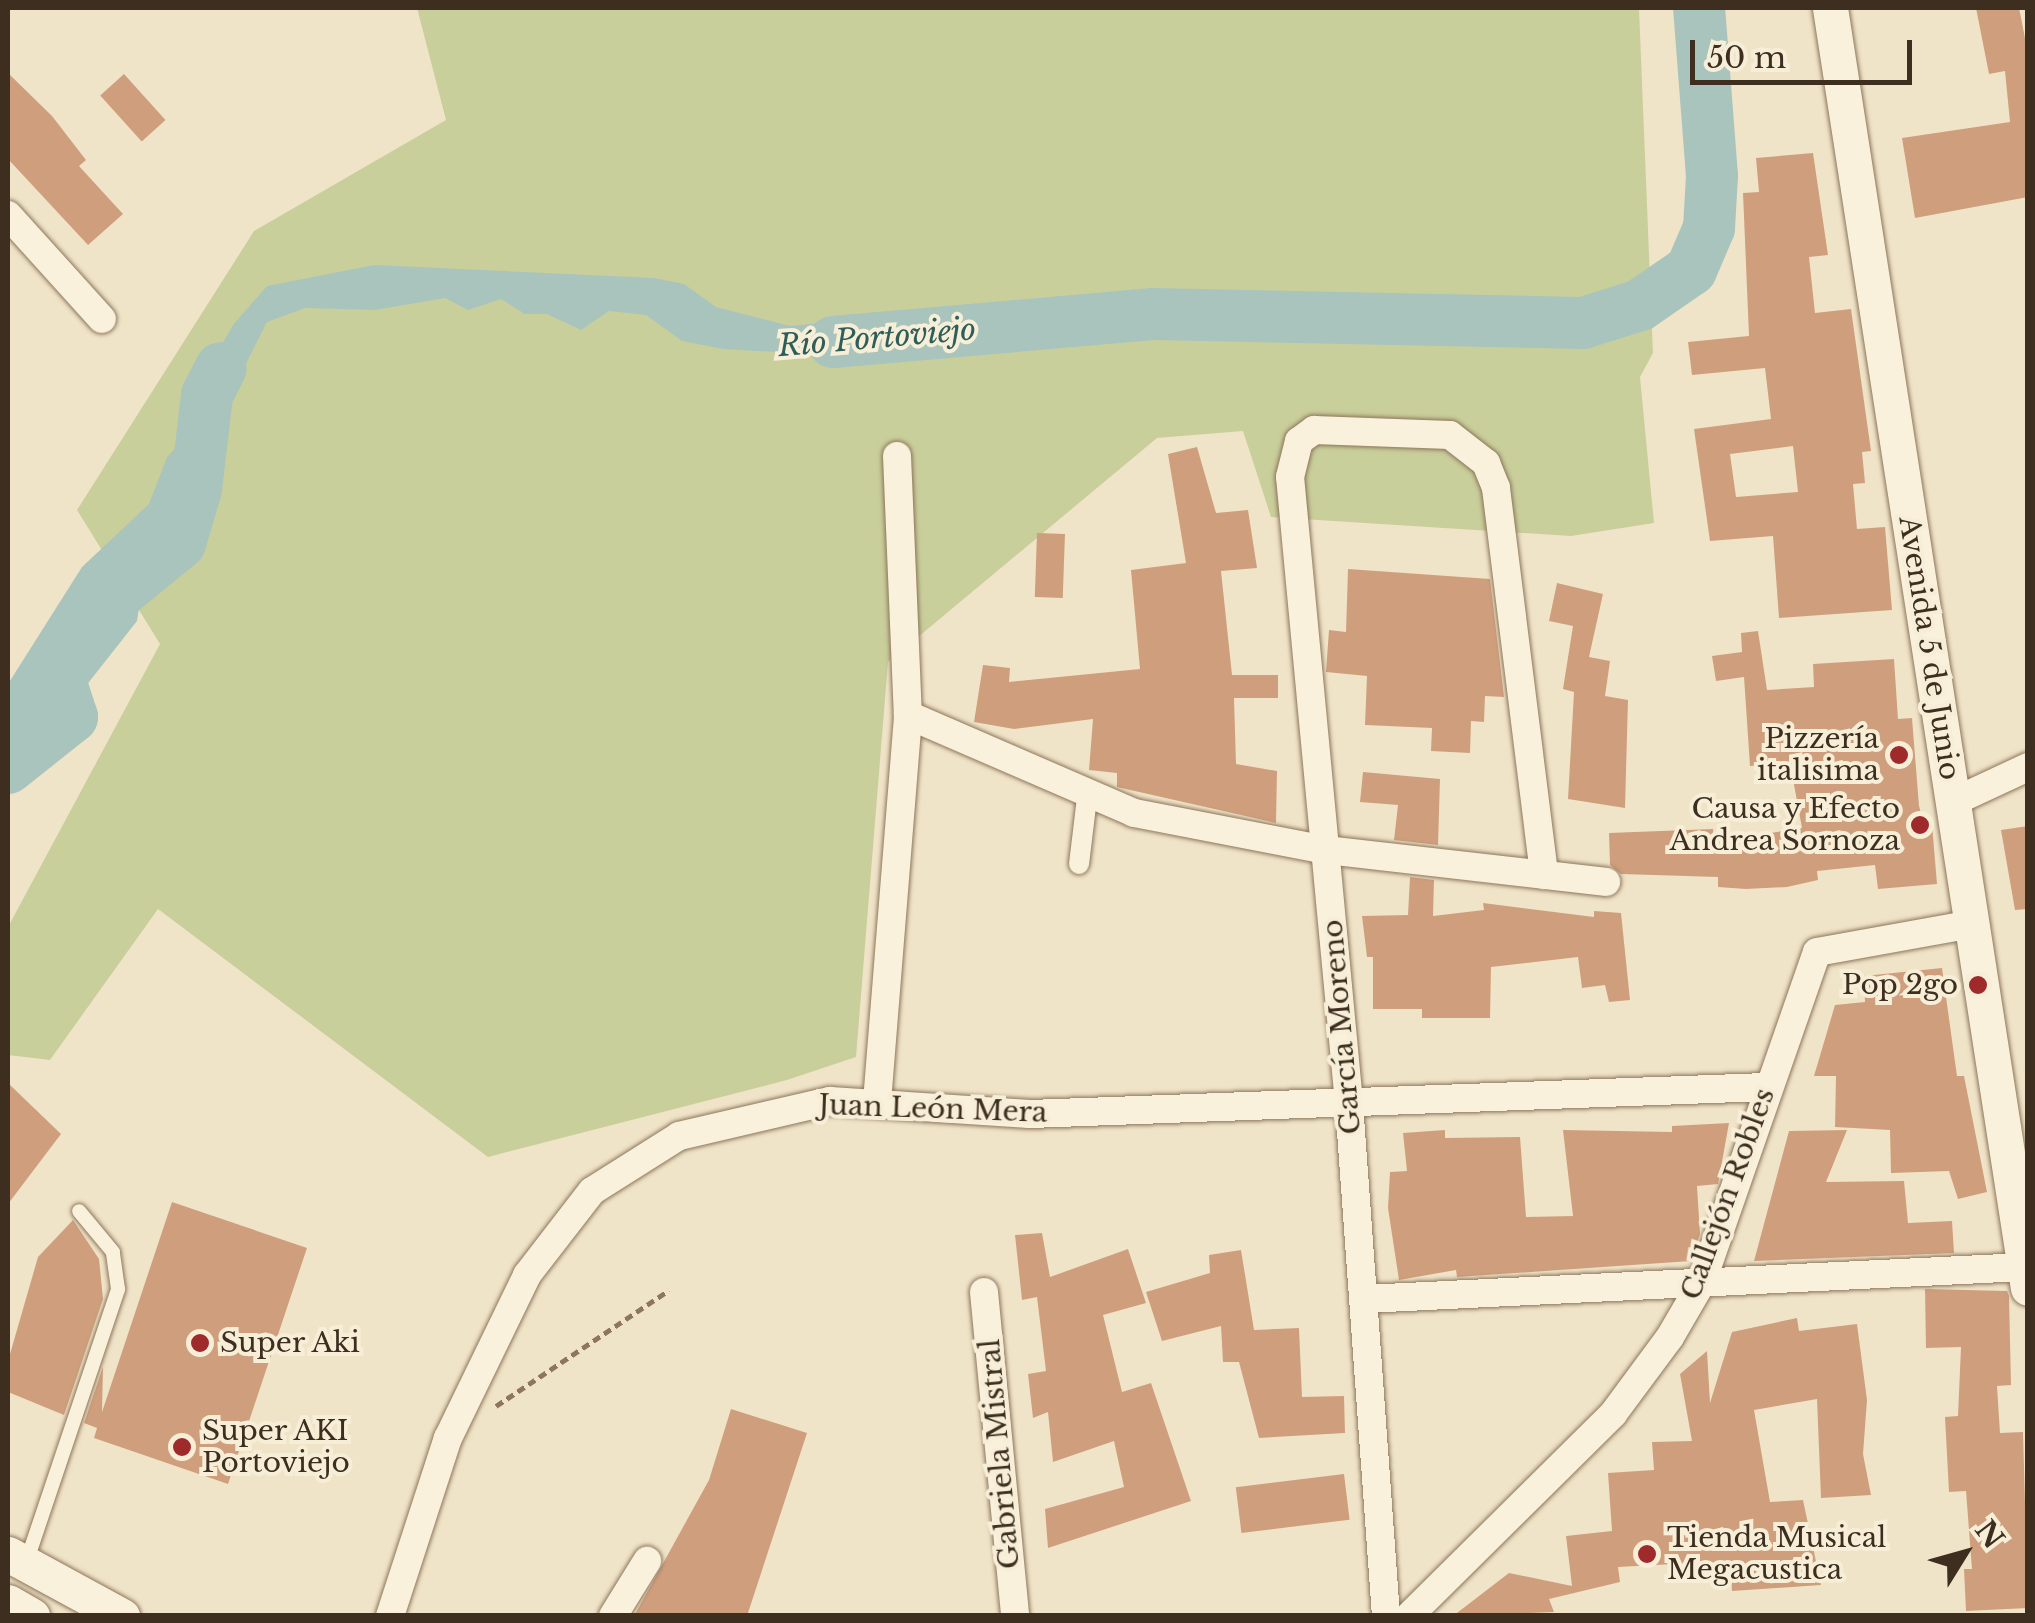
<!DOCTYPE html>
<html>
<head>
<meta charset="utf-8">
<style>
  body { margin:0 }
  #map { position:relative; width:2035px; height:1623px; overflow:hidden; background:#f0e4c8; font-family:"Libre Baskerville",serif }
  div>[style] { position:absolute }
  .green>* { inset:0; background:#c9cf9b }
  .water>* { inset:0; background:#a9c4bc }
  .river>* { height:52px; margin:-26px; padding:0 26px; transform-origin:26px; border-radius:26px; background:#a9c4bc }
  .building>* { inset:0; background:#cf9f7d; transform-origin:0 0 }
  .path>* { height:5px; margin-top:-2.5px; transform-origin:0; background:repeating-linear-gradient(90deg,#8d765c 0 8px,transparent 0 13px) }
  .roads { filter:drop-shadow(0 0 2px #8d765c) drop-shadow(0 0 2px #8d765c) }
  .service>* { height:14px; margin:-7px; padding:0 7px; transform-origin:7px; border-radius:7px; background:#faf1dc }
  .pedestrian>* { height:20px; margin:-10px; padding:0 10px; transform-origin:10px; border-radius:10px; background:#faf1dc }
  .minor>* { height:28px; margin:-14px; padding:0 14px; transform-origin:14px; border-radius:14px; background:#faf1dc }
  .tertiary>* { height:35px; margin:-17.5px; padding:0 17.5px; transform-origin:17.5px; border-radius:17.5px; background:#faf1dc }
  .dots>* { width:28px; height:28px; translate:-50% -50%; box-sizing:border-box; border:5px solid #f7eed8; border-radius:50% }
  span { translate:-50% -50%; white-space:nowrap; text-align:center; line-height:1.15; -webkit-text-stroke:8px #f7eed8; paint-order:stroke }
  .street-label { font-size:28px; color:#3d2e20 }
  .poi-label { font-size:28px; color:#3d2e20 }
  .right { translate:-100% -50%; text-align:right }
  .left { translate:0 -50%; text-align:left }
  .water-label { font-size:30px; color:#2f5d5a; font-style:italic }
  .frame { position:absolute; inset:0; border:10px solid #3d2e20; pointer-events:none }
  .north { position:absolute; left:1915px; top:1503px; width:100px; height:100px; -webkit-text-stroke:8px #f7eed8; paint-order:stroke; rotate:53deg; font-size:28px; font-weight:700; line-height:40px; text-align:center; color:#3d2e20 }
  .north::after { content:''; display:block; margin:auto; width:35px; height:45px; background:#3d2e20; clip-path:polygon(50% 0,100% 100%,50% 72%,0 100%) }
  .scale { position:absolute; left:1690px; top:40px; width:222px; height:45px; box-sizing:border-box; border:5px solid #3d2e20; border-top:0; padding-left:12px; font-size:30px; line-height:35px; white-space:nowrap; color:#3d2e20; -webkit-text-stroke:8px #f7eed8; paint-order:stroke }
</style>
</head>
<body>
<div id="map">
  <div class="green">
    <i style="clip-path:polygon(417px 8px,1639px 8px,1653px 353px,1640px 377px,1654px 523px,1571px 536px,1271px 517px,1243px 431px,1157px 438px,888px 662px,856px 1057px,787px 1080px,488px 1157px,158px 909px,50px 1060px,8px 1055px,8px 927px,160px 644px,77px 510px,254px 231px,446px 120px)"></i>
  </div>
  <div class="water">
    <i style="clip-path:polygon(374px 265px,654px 278px,684px 284px,716px 307px,790px 326px,890px 316px,941px 318px,860px 357px,723px 349px,682px 341px,646px 315px,609px 311px,581px 330px,547px 314px,525px 314px,501px 299px,468px 310px,445px 298px,375px 310px,305px 308px,267px 322px,219px 417px,192px 448px,191px 467px,213px 498px,171px 514px,147px 556px,137px 621px,8px 785px,8px 684px,82px 567px,149px 504px,167px 457px,179px 444px,185px 408px,233px 325px,267px 286px)"></i>
  </div>
  <div class="river">
    <i style="left:833px;top:342px;width:321px;rotate:-5deg"></i>
    <i style="left:1153px;top:314px;width:430px;rotate:1.2deg"></i>
    <i style="left:1583px;top:323px;width:60px;rotate:-17.5deg"></i>
    <i style="left:1640px;top:305px;width:62px;rotate:-34.5deg"></i>
    <i style="left:1691px;top:270px;width:46px;rotate:-66.8deg"></i>
    <i style="left:1709px;top:228px;width:52px;rotate:-86.7deg"></i>
    <i style="left:1712px;top:176px;width:169px;rotate:-94.4deg"></i>
    <i style="left:8px;top:768px;width:82px;rotate:-38.6deg"></i>
    <i style="left:72px;top:717px;width:52px;rotate:-108.1deg"></i>
    <i style="left:56px;top:668px;width:42px;rotate:-64.7deg"></i>
    <i style="left:74px;top:630px;width:137px;rotate:-39.4deg"></i>
    <i style="left:180px;top:543px;width:56px;rotate:-73.5deg"></i>
    <i style="left:196px;top:489px;width:95px;rotate:-83.3deg"></i>
    <i style="left:207px;top:395px;width:30px;rotate:-63deg"></i>
  </div>
  <div class="building">
    <i style="clip-path:polygon(1976px 8px,2019px 8px,2028px 53px,2028px 197px,1915px 218px,1902px 138px,2010px 122px,2005px 71px,1989px 74px)"></i>
    <i style="clip-path:polygon(8px 73px,52px 116px,86px 160px,79px 166px,123px 214px,88px 245px,8px 159px)"></i>
    <i style="left:124px;top:74px;width:62px;height:32px;rotate:48deg"></i>
    <i style="clip-path:polygon(evenodd,1813px 153px,1828px 255px,1809px 257px,1815px 313px,1851px 309px,1871px 451px,1862px 452px,1865px 483px,1853px 484px,1857px 529px,1885px 527px,1892px 610px,1779px 618px,1773px 536px,1710px 541px,1694px 429px,1771px 419px,1765px 368px,1692px 375px,1688px 342px,1749px 336px,1743px 193px,1759px 192px,1756px 158px,1813px 153px,1793px 446px,1798px 492px,1736px 497px,1730px 454px,1793px 446px)"></i>
    <i style="clip-path:polygon(1197px 447px,1216px 513px,1248px 510px,1257px 568px,1221px 571px,1232px 675px,1278px 675px,1278px 698px,1234px 698px,1236px 764px,1277px 771px,1276px 823px,1117px 787px,1117px 773px,1089px 770px,1093px 719px,1014px 729px,974px 722px,983px 665px,1010px 668px,1009px 682px,1140px 669px,1131px 570px,1186px 563px,1168px 454px)"></i>
    <i style="left:1037px;top:533px;width:28px;height:64px;rotate:2deg"></i>
    <i style="clip-path:polygon(1348px 569px,1490px 579px,1504px 697px,1485px 696px,1484px 722px,1471px 721px,1470px 753px,1431px 751px,1432px 728px,1365px 725px,1367px 676px,1326px 672px,1329px 630px,1346px 632px)"></i>
    <i style="clip-path:polygon(1557px 583px,1603px 594px,1589px 657px,1610px 661px,1605px 696px,1628px 700px,1625px 808px,1568px 799px,1574px 692px,1563px 689px,1573px 626px,1549px 621px)"></i>
    <i style="clip-path:polygon(1758px 631px,1767px 690px,1814px 687px,1813px 664px,1894px 659px,1898px 719px,1912px 718px,1919px 806px,1924px 824px,1932px 824px,1937px 884px,1878px 889px,1875px 865px,1817px 871px,1818px 880px,1787px 887px,1746px 889px,1718px 887px,1718px 877px,1621px 874px,1610px 865px,1609px 833px,1713px 829px,1714px 842px,1802px 828px,1790px 763px,1750px 766px,1744px 677px,1716px 681px,1712px 656px,1742px 652px,1741px 633px)"></i>
    <i style="clip-path:polygon(1363px 772px,1440px 779px,1438px 845px,1394px 840px,1398px 805px,1360px 802px)"></i>
    <i style="clip-path:polygon(2028px 826px,2028px 909px,2015px 910px,2001px 830px)"></i>
    <i style="clip-path:polygon(1410px 877px,1434px 880px,1433px 916px,1484px 910px,1483px 903px,1594px 917px,1594px 911px,1621px 913px,1630px 1000px,1609px 1002px,1605px 985px,1582px 988px,1578px 957px,1491px 967px,1490px 1018px,1422px 1018px,1422px 1009px,1373px 1009px,1373px 957px,1367px 957px,1362px 916px,1408px 915px)"></i>
    <i style="clip-path:polygon(1942px 968px,1957px 1076px,1964px 1076px,1987px 1192px,1958px 1199px,1949px 1171px,1891px 1173px,1890px 1130px,1835px 1127px,1836px 1076px,1814px 1076px,1835px 1005px,1865px 1002px,1864px 976px)"></i>
    <i style="clip-path:polygon(8px 1083px,61px 1134px,8px 1204px)"></i>
    <i style="clip-path:polygon(1729px 1123px,1718px 1184px,1697px 1186px,1700px 1234px,1691px 1261px,1457px 1277px,1456px 1270px,1399px 1280px,1388px 1208px,1390px 1172px,1407px 1171px,1403px 1133px,1445px 1130px,1445px 1138px,1520px 1137px,1526px 1217px,1573px 1216px,1563px 1130px,1672px 1132px,1672px 1126px)"></i>
    <i style="clip-path:polygon(1847px 1130px,1826px 1182px,1904px 1181px,1908px 1223px,1952px 1221px,1954px 1253px,1754px 1261px,1789px 1131px)"></i>
    <i style="clip-path:polygon(172px 1202px,307px 1248px,228px 1484px,94px 1438px,97px 1428px,84px 1423px,103px 1367px,102px 1412px)"></i>
    <i style="clip-path:polygon(73px 1220px,99px 1259px,103px 1299px,64px 1415px,8px 1392px,8px 1361px,38px 1257px)"></i>
    <i style="clip-path:polygon(1042px 1233px,1050px 1277px,1128px 1249px,1146px 1303px,1103px 1315px,1122px 1392px,1151px 1383px,1191px 1501px,1048px 1548px,1045px 1509px,1124px 1487px,1114px 1441px,1053px 1462px,1048px 1412px,1033px 1418px,1028px 1374px,1046px 1371px,1037px 1297px,1022px 1300px,1015px 1235px)"></i>
    <i style="clip-path:polygon(1241px 1250px,1254px 1330px,1299px 1328px,1302px 1397px,1344px 1396px,1345px 1433px,1259px 1438px,1239px 1362px,1223px 1362px,1221px 1326px,1162px 1341px,1146px 1292px,1210px 1273px,1209px 1255px)"></i>
    <i style="clip-path:polygon(1925px 1289px,2007px 1291px,2009px 1296px,2011px 1385px,1997px 1386px,2000px 1433px,2023px 1432px,2028px 1608px,1966px 1611px,1964px 1569px,1972px 1569px,1966px 1491px,1949px 1492px,1945px 1417px,1958px 1416px,1961px 1347px,1926px 1348px)"></i>
    <i style="clip-path:polygon(1797px 1318px,1799px 1331px,1857px 1324px,1867px 1400px,1863px 1454px,1871px 1495px,1821px 1498px,1817px 1399px,1754px 1410px,1770px 1502px,1803px 1500px,1821px 1585px,1732px 1591px,1731px 1570px,1694px 1574px,1692px 1563px,1618px 1567px,1620px 1582px,1549px 1599px,1554px 1612px,1453px 1616px,1509px 1573px,1572px 1586px,1566px 1536px,1612px 1531px,1608px 1473px,1654px 1470px,1652px 1442px,1692px 1441px,1680px 1374px,1707px 1351px,1710px 1403px,1732px 1332px)"></i>
    <i style="clip-path:polygon(731px 1409px,807px 1433px,747px 1616px,634px 1616px,709px 1480px)"></i>
    <i style="left:1344px;top:1474px;width:46px;height:109px;rotate:83deg"></i>
  </div>
  <div class="path">
    <i style="left:496px;top:1406px;width:208px;rotate:-33.8deg"></i>
  </div>
  <div class="roads">
    <div class="service">
      <i style="left:26px;top:1563px;width:289px;rotate:-71.4deg"></i>
      <i style="left:118px;top:1289px;width:37px;rotate:-98deg"></i>
      <i style="left:113px;top:1252px;width:53px;rotate:-129.7deg"></i>
    </div>
    <div class="pedestrian">
      <i style="left:1079px;top:864px;width:66px;rotate:-83.1deg"></i>
    </div>
    <div class="minor">
      <i style="left:8px;top:215px;width:140px;rotate:47.9deg"></i>
      <i style="left:897px;top:456px;width:259px;rotate:87.6deg"></i>
      <i style="left:908px;top:715px;width:246px;rotate:23.4deg"></i>
      <i style="left:1134px;top:813px;width:196px;rotate:10.9deg"></i>
      <i style="left:1326px;top:850px;width:282px;rotate:6.5deg"></i>
      <i style="left:1953px;top:802px;width:83px;rotate:-25deg"></i>
      <i style="left:877px;top:1102px;width:388px;rotate:-85.4deg"></i>
      <i style="left:984px;top:1292px;width:325px;rotate:84.5deg"></i>
      <i style="left:1365px;top:1299px;width:660px;rotate:-2.78deg"></i>
      <i style="left:390px;top:1616px;width:187px;rotate:-72deg"></i>
      <i style="left:448px;top:1438px;width:181px;rotate:-64.1deg"></i>
      <i style="left:527px;top:1275px;width:106px;rotate:-52.3deg"></i>
      <i style="left:592px;top:1191px;width:103px;rotate:-32.3deg"></i>
      <i style="left:679px;top:1136px;width:155px;rotate:-13.1deg"></i>
      <i style="left:830px;top:1101px;width:200px;rotate:3.7deg"></i>
      <i style="left:1030px;top:1114px;width:738px;rotate:-2.1deg"></i>
      <i style="left:613px;top:1616px;width:65px;rotate:-58.3deg"></i>
      <i style="left:1386px;top:1616px;width:514px;rotate:-94.13deg"></i>
      <i style="left:1349px;top:1103px;width:629px;rotate:-95.38deg"></i>
      <i style="left:1290px;top:477px;width:37px;rotate:-76deg"></i>
      <i style="left:1299px;top:441px;width:19px;rotate:-36deg"></i>
      <i style="left:1314px;top:430px;width:136px;rotate:2.1deg"></i>
      <i style="left:1450px;top:435px;width:46px;rotate:37.9deg"></i>
      <i style="left:1486px;top:463px;width:27px;rotate:68deg"></i>
      <i style="left:1496px;top:488px;width:390px;rotate:82.9deg"></i>
      <i style="left:1409px;top:1616px;width:287px;rotate:-44.7deg"></i>
      <i style="left:1613px;top:1414px;width:96px;rotate:-53.5deg"></i>
      <i style="left:1670px;top:1337px;width:64px;rotate:-59.8deg"></i>
      <i style="left:1702px;top:1282px;width:349px;rotate:-70.8deg"></i>
      <i style="left:1817px;top:952px;width:158px;rotate:-10.2deg"></i>
    </div>
    <div class="tertiary">
      <i style="left:1830px;top:8px;width:1295px;rotate:81.21deg"></i>
      <i style="left:8px;top:1554px;width:130px;rotate:28.5deg"></i>
      <i style="left:8px;top:1602px;width:28px;rotate:30deg"></i>
    </div>
  </div>
  <div class="dots">
    <i style="left:1899px;top:755px;background:#9e2a2b"></i>
    <i style="left:1920px;top:825px;background:#9e2a2b"></i>
    <i style="left:1978px;top:985px;background:#9e2a2b"></i>
    <i style="left:200px;top:1343px;background:#9e2a2b"></i>
    <i style="left:182px;top:1447px;background:#9e2a2b"></i>
    <i style="left:1647px;top:1554px;background:#9e2a2b"></i>
  </div>
  <div class="street-label">
    <span style="left:1929px;top:648px;rotate:81deg">Avenida 5 de Junio</span>
    <span style="left:1342px;top:1027px;rotate:-95deg">García Moreno</span>
    <span style="left:933px;top:1109px;rotate:2deg">Juan León Mera</span>
    <span style="left:1728px;top:1194px;rotate:-70deg">Callejón Robles</span>
    <span style="left:1000px;top:1454px;rotate:-95deg">Gabriela Mistral</span>
  </div>
  <div class="poi-label">
    <span class="right" style="left:1879px;top:755px">Pizzería<br>italisima</span>
    <span class="right" style="left:1900px;top:825px">Causa y Efecto<br>Andrea Sornoza</span>
    <span class="right" style="left:1958px;top:985px">Pop 2go</span>
    <span class="left" style="left:220px;top:1343px">Super Aki</span>
    <span class="left" style="left:202px;top:1447px">Super AKI<br>Portoviejo</span>
    <span class="left" style="left:1667px;top:1554px">Tienda Musical<br>Megacustica</span>
  </div>
  <div class="water-label">
    <span style="left:877px;top:338px;rotate:-5deg">Río Portoviejo</span>
  </div>
  <div class="frame"></div>
  <div class="north">N</div>
  <div class="scale">50 m</div>
</div>
</body>
</html>
